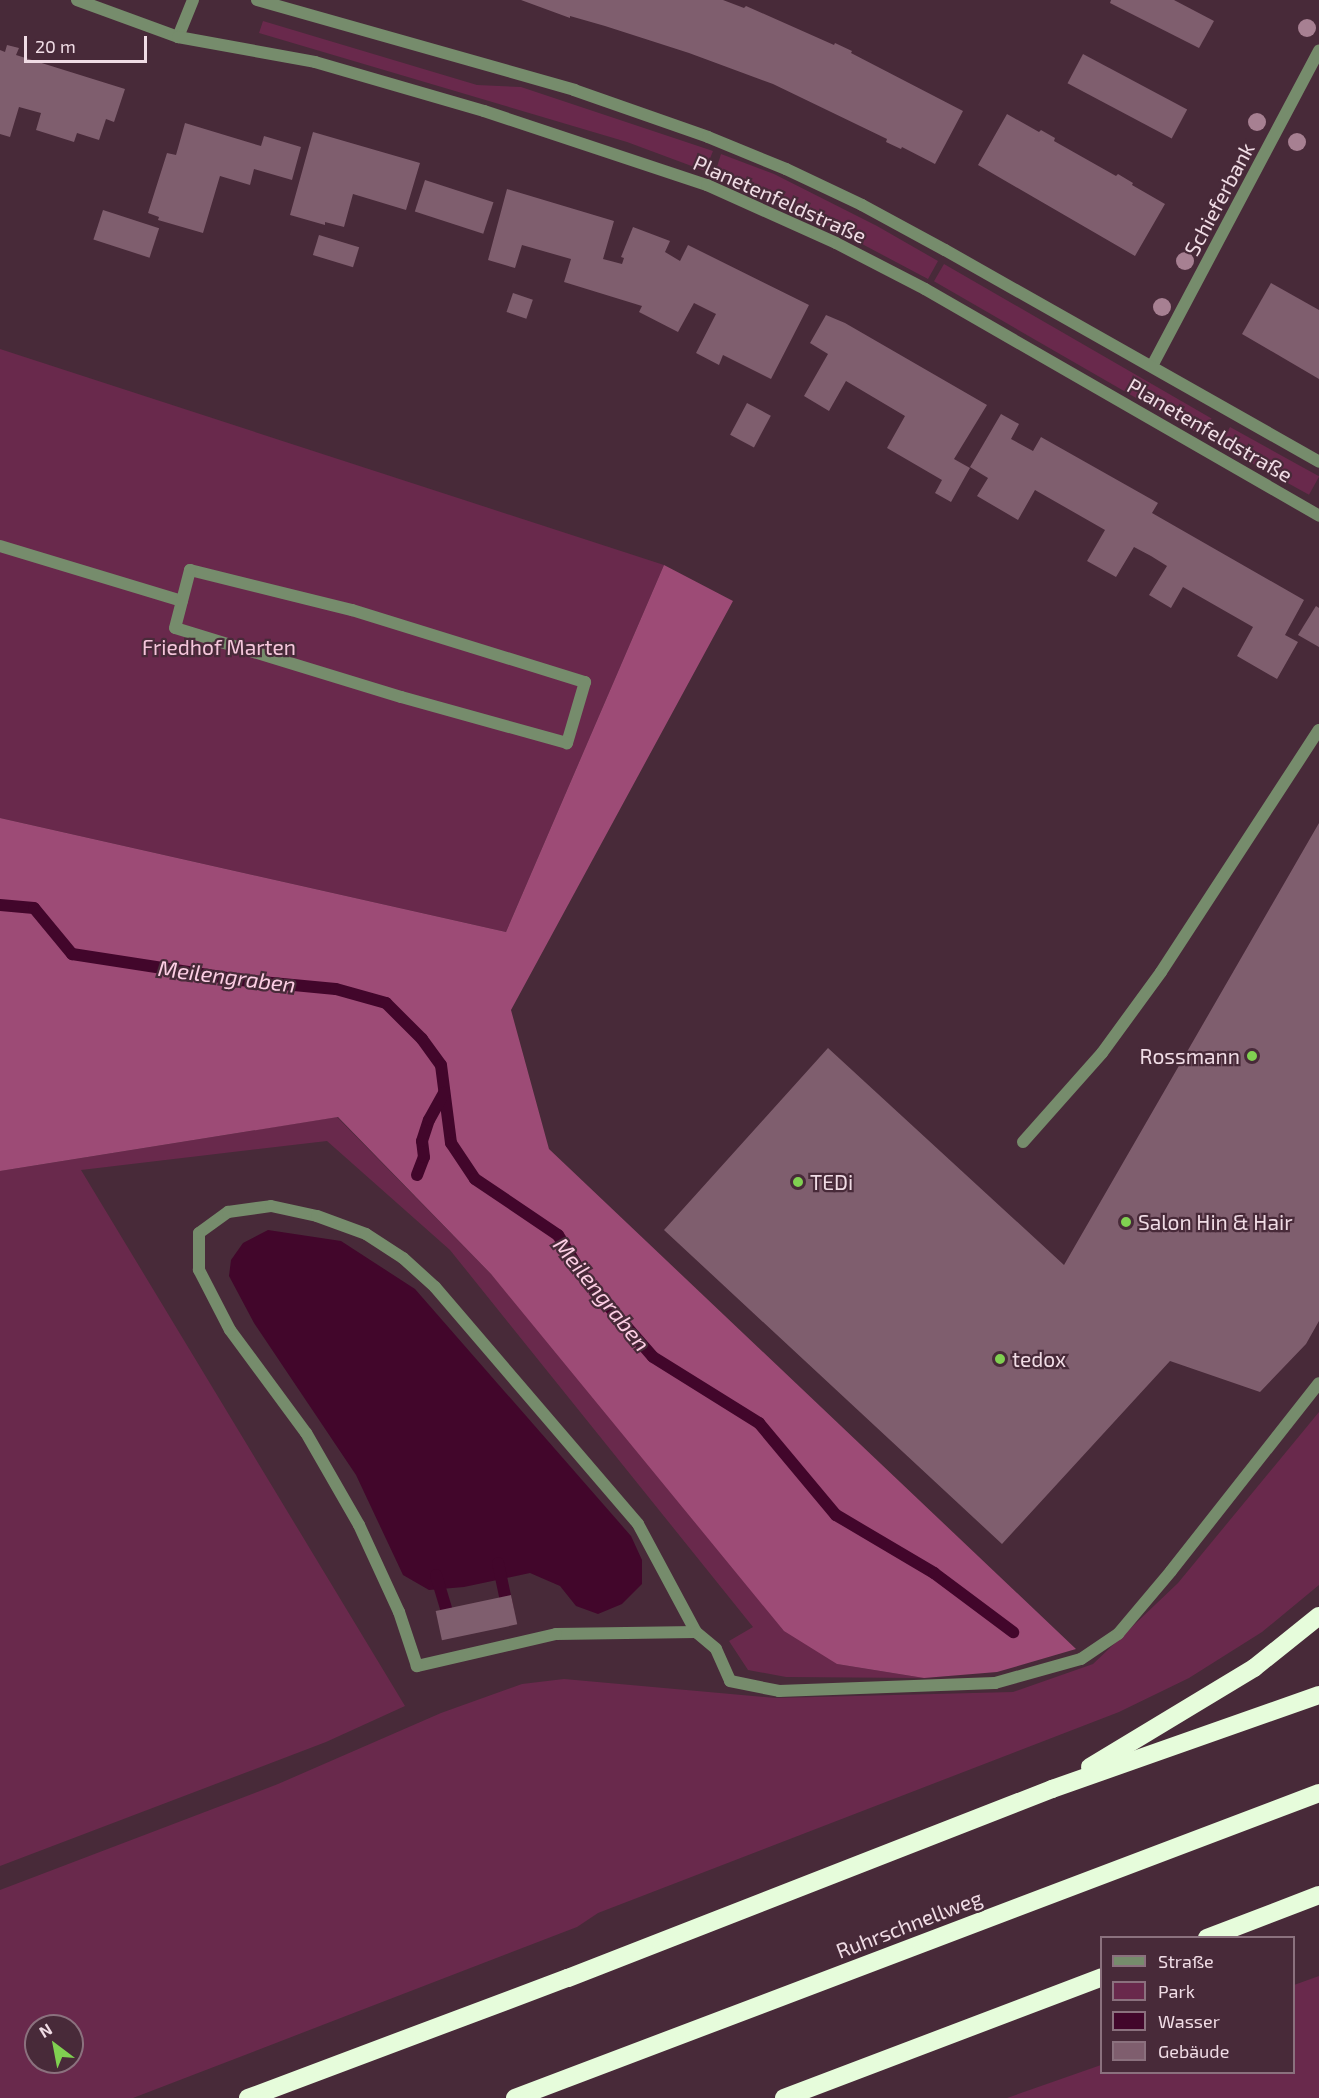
<!DOCTYPE html>
<html>
<head>
<meta charset="utf-8">
<style>
  body { margin:0 }
  #map { position:relative; width:1319px; height:2098px; overflow:hidden; background:#482a39; font-family:"Exo 2",sans-serif }
  div>[style] { position:absolute }
  .green>* { inset:0; background:#69294c; transform-origin:0 0 }
  .forest>* { inset:0; background:#9d4b76 }
  .water>* { inset:0; background:#42062b }
  .stream>* { height:12px; margin:-6px; padding:0 6px; transform-origin:6px; border-radius:6px; background:#42062b }
  .building>* { inset:0; background:#7f5e6e; transform-origin:0 0 }
  .service>* { height:12px; margin:-6px; padding:0 6px; transform-origin:6px; border-radius:6px; background:#768c6c }
  .minor>* { height:12px; margin:-6px; padding:0 6px; transform-origin:6px; border-radius:6px; background:#768c6c }
  .tertiary>* { height:12px; margin:-6px; padding:0 6px; transform-origin:6px; border-radius:6px; background:#768c6c }
  .motorway>* { height:18px; margin:-9px; padding:0 9px; transform-origin:9px; border-radius:9px; background:#e6fcdb }
  .trees>* { width:18px; height:18px; margin:-9px; border-radius:50%; background:#a78092 }
  .dots>* { width:16px; height:16px; translate:-50% -50%; box-sizing:border-box; border:3px solid #482a39; border-radius:50% }
  span { translate:-50% -50%; white-space:nowrap; text-align:center; line-height:1.15; -webkit-text-stroke:4.5px #482a39; paint-order:stroke }
  .street-label { font-size:21px; color:#f0dce5 }
  .park-label { font-size:21px; color:#f5c6db }
  .poi-label { font-size:21px; color:#f0dce5 }
  .right { translate:-100% -50%; text-align:right }
  .left { translate:0 -50%; text-align:left }
  .water-label { font-size:22px; color:#fdcee4; font-style:italic }
  .legend { position:absolute; left:1100px; top:1936px; width:195px; height:138px; box-sizing:border-box; background:#482a39; border:2px solid #8b717e; margin:0; padding:8px 10px; list-style:none; font-size:18px; color:#f0dce5 }
  .legend li { display:flex; align-items:center; gap:12px; height:30px }
  .legend b { width:30px; border:2px solid #8b717e }
  .north { position:absolute; left:24px; top:2014px; width:60px; height:60px; box-sizing:border-box; background:#482a39; border:2px solid #8b717e; border-radius:50%; rotate:328deg; font-size:16px; font-weight:700; line-height:24px; text-align:center; color:#f0dce5 }
  .north::after { content:''; display:block; margin:auto; width:21px; height:27px; background:#80d051; clip-path:polygon(50% 0,100% 100%,50% 72%,0 100%) }
  .scale { position:absolute; left:24px; top:36px; width:123px; height:27px; box-sizing:border-box; border:3px solid #f0dce5; border-top:0; padding-left:8px; font-size:18px; line-height:21px; white-space:nowrap; color:#f0dce5; -webkit-text-stroke:4px #482a39; paint-order:stroke }
</style>
</head>
<body>
<div id="map">
  <div class="green">
    <i style="clip-path:polygon(263px 21px,477px 85px,521px 87px,713px 151px,705px 171px,627px 142px,259px 33px)"></i>
    <i style="clip-path:polygon(721px 154px,774px 174px,877px 226px,938px 261px,928px 279px,781px 201px,715px 173px)"></i>
    <i style="left:944px;top:264px;width:309px;height:20px;rotate:30deg"></i>
    <i style="clip-path:polygon(0 349px,664px 565px,506px 932px,0 818px)"></i>
    <i style="left:1230px;top:427px;width:102px;height:21px;rotate:29deg"></i>
    <i style="clip-path:polygon(337px 1117px,491px 1274px,837px 1664px,924px 1678px,786px 1677px,748px 1670px,729px 1641px,753px 1627px,450px 1250px,327px 1141px,81px 1170px,405px 1706px,326px 1742px,0 1866px,0 1171px)"></i>
    <i style="clip-path:polygon(evenodd,1319px 1412px,1319px 1585px,1262px 1632px,1189px 1678px,1119px 1712px,598px 1913px,577px 1927px,133px 2098px,0 2098px,0 1890px,278px 1784px,441px 1713px,522px 1684px,564px 1679px,776px 1698px,1013px 1692px,1093px 1664px,1178px 1583px,1319px 1412px,36px 2026px,72px 2026px,72px 2062px,36px 2062px,36px 2026px)"></i>
    <i style="clip-path:polygon(1319px 1976px,1319px 2098px,1007px 2098px,1101px 2065px,1102px 2072px,1294px 2072px,1294px 1985px)"></i>
  </div>
  <div class="forest">
    <i style="clip-path:polygon(664px 565px,733px 601px,511px 1010px,549px 1149px,1076px 1649px,997px 1672px,924px 1678px,837px 1664px,784px 1631px,491px 1274px,338px 1117px,0 1171px,0 818px,506px 932px)"></i>
  </div>
  <div class="water">
    <i style="clip-path:polygon(268px 1230px,341px 1241px,415px 1289px,631px 1536px,642px 1560px,642px 1584px,622px 1604px,598px 1614px,576px 1606px,560px 1586px,530px 1573px,464px 1587px,429px 1590px,403px 1575px,356px 1475px,254px 1323px,229px 1276px,231px 1260px,243px 1243px)"></i>
  </div>
  <div class="stream">
    <i style="left:0;top:905px;width:34px;rotate:5deg"></i>
    <i style="left:34px;top:908px;width:60px;rotate:50.4deg"></i>
    <i style="left:72px;top:954px;width:170px;rotate:8.8deg"></i>
    <i style="left:240px;top:980px;width:96px;rotate:5.4deg"></i>
    <i style="left:336px;top:989px;width:52px;rotate:15.6deg"></i>
    <i style="left:386px;top:1003px;width:51px;rotate:45deg"></i>
    <i style="left:422px;top:1039px;width:32px;rotate:54deg"></i>
    <i style="left:441px;top:1065px;width:79px;rotate:82.7deg"></i>
    <i style="left:451px;top:1143px;width:43px;rotate:56.3deg"></i>
    <i style="left:475px;top:1179px;width:100px;rotate:34deg"></i>
    <i style="left:558px;top:1235px;width:52px;rotate:58.5deg"></i>
    <i style="left:585px;top:1279px;width:103px;rotate:48.9deg"></i>
    <i style="left:653px;top:1357px;width:125px;rotate:31.9deg"></i>
    <i style="left:759px;top:1423px;width:120px;rotate:50.1deg"></i>
    <i style="left:836px;top:1515px;width:114px;rotate:30.6deg"></i>
    <i style="left:934px;top:1573px;width:99px;rotate:36.8deg"></i>
    <i style="left:417px;top:1175px;width:19px;rotate:-69deg"></i>
    <i style="left:424px;top:1157px;width:16px;rotate:-97deg"></i>
    <i style="left:422px;top:1141px;width:22px;rotate:-72deg"></i>
    <i style="left:429px;top:1120px;width:31px;rotate:-61deg"></i>
    <i style="left:498px;top:1563px;width:48px;rotate:78deg"></i>
    <i style="left:436px;top:1575px;width:52px;rotate:73.3deg"></i>
  </div>
  <div class="building">
    <i style="clip-path:polygon(521px 0,723px 0,744px 8px,746px 6px,834px 45px,835px 43px,852px 51px,851px 53px,963px 111px,935px 164px,902px 147px,901px 149px,886px 142px,887px 139px,773px 84px,689px 53px,605px 26px,570px 16px,570px 18px)"></i>
    <i style="clip-path:polygon(1111px 0,1174px 0,1214px 21px,1199px 48px,1110px 3px)"></i>
    <i style="clip-path:polygon(7px 45px,19px 48px,16px 55px,125px 89px,114px 122px,106px 119px,99px 140px,77px 133px,74px 142px,36px 130px,41px 113px,19px 107px,10px 137px,0 134px,0 50px,5px 52px)"></i>
    <i style="left:1083px;top:54px;width:118px;height:33px;rotate:28deg"></i>
    <i style="clip-path:polygon(1007px 114px,1039px 132px,1041px 130px,1055px 138px,1054px 141px,1116px 176px,1118px 174px,1133px 183px,1132px 185px,1165px 204px,1135px 256px,978px 165px)"></i>
    <i style="clip-path:polygon(185px 123px,261px 146px,264px 136px,301px 147px,292px 180px,254px 169px,250px 185px,220px 176px,203px 233px,158px 220px,159px 217px,148px 213px,167px 153px,176px 155px)"></i>
    <i style="clip-path:polygon(313px 132px,420px 163px,406px 210px,353px 194px,344px 227px,325px 222px,325px 225px,290px 215px)"></i>
    <i style="left:425px;top:180px;width:72px;height:33px;rotate:18deg"></i>
    <i style="clip-path:polygon(507px 189px,614px 221px,603px 259px,622px 264px,624px 258px,621px 257px,633px 227px,670px 241px,665px 252px,680px 261px,688px 245px,809px 305px,771px 379px,723px 355px,719px 365px,696px 353px,716px 314px,694px 303px,678px 332px,639px 312px,642px 306px,564px 282px,571px 259px,522px 245px,515px 268px,488px 260px)"></i>
    <i style="left:103px;top:210px;width:59px;height:31px;rotate:18deg"></i>
    <i style="left:319px;top:235px;width:42px;height:21px;rotate:17deg"></i>
    <i style="clip-path:polygon(1271px 283px,1319px 310px,1319px 379px,1242px 334px)"></i>
    <i style="left:513px;top:293px;width:21px;height:20px;rotate:19deg"></i>
    <i style="clip-path:polygon(826px 315px,845px 323px,987px 405px,954px 459px,970px 468px,951px 502px,935px 493px,942px 480px,887px 448px,905px 416px,846px 381px,829px 411px,804px 396px,828px 354px,810px 343px)"></i>
    <i style="left:747px;top:403px;width:27px;height:36px;rotate:28deg"></i>
    <i style="clip-path:polygon(1001px 414px,1019px 424px,1011px 439px,1033px 451px,1041px 437px,1158px 503px,1152px 513px,1304px 600px,1285px 635px,1298px 642px,1277px 679px,1237px 656px,1253px 627px,1183px 587px,1171px 608px,1149px 595px,1167px 566px,1151px 556px,1134px 547px,1116px 577px,1087px 561px,1105px 530px,1035px 490px,1018px 520px,977px 496px,988px 478px,970px 467px)"></i>
    <i style="clip-path:polygon(1316px 606px,1319px 608px,1319px 647px,1298px 635px)"></i>
    <i style="clip-path:polygon(1319px 823px,1319px 1321px,1306px 1344px,1260px 1392px,1170px 1361px,1002px 1544px,664px 1230px,828px 1048px,1064px 1265px)"></i>
    <i style="left:511px;top:1595px;width:30px;height:77px;rotate:78deg"></i>
  </div>
  <div class="service">
    <i style="left:0;top:546px;width:190px;rotate:16.8deg"></i>
    <i style="left:190px;top:570px;width:167px;rotate:13.9deg"></i>
    <i style="left:352px;top:610px;width:244px;rotate:17.2deg"></i>
    <i style="left:585px;top:682px;width:64px;rotate:106.4deg"></i>
    <i style="left:567px;top:743px;width:172px;rotate:-164.5deg"></i>
    <i style="left:401px;top:697px;width:236px;rotate:-163deg"></i>
    <i style="left:175px;top:628px;width:60px;rotate:-75.5deg"></i>
    <i style="left:1023px;top:1142px;width:119px;rotate:-48.4deg"></i>
    <i style="left:1102px;top:1053px;width:100px;rotate:-53.9deg"></i>
    <i style="left:1161px;top:972px;width:289px;rotate:-56.9deg"></i>
    <i style="left:696px;top:1632px;width:140px;rotate:179.2deg"></i>
    <i style="left:556px;top:1634px;width:143px;rotate:167deg"></i>
    <i style="left:417px;top:1666px;width:57px;rotate:-108.4deg"></i>
    <i style="left:399px;top:1612px;width:96px;rotate:-114.7deg"></i>
    <i style="left:359px;top:1525px;width:106px;rotate:-119.9deg"></i>
    <i style="left:306px;top:1433px;width:128px;rotate:-126.4deg"></i>
    <i style="left:230px;top:1330px;width:68px;rotate:-117.3deg"></i>
    <i style="left:199px;top:1270px;width:37px;rotate:-90deg"></i>
    <i style="left:199px;top:1233px;width:36px;rotate:-36deg"></i>
    <i style="left:228px;top:1212px;width:43px;rotate:-7.9deg"></i>
    <i style="left:271px;top:1206px;width:47px;rotate:12.3deg"></i>
    <i style="left:317px;top:1216px;width:52px;rotate:20.2deg"></i>
    <i style="left:366px;top:1234px;width:44px;rotate:33deg"></i>
    <i style="left:403px;top:1258px;width:43px;rotate:42.2deg"></i>
    <i style="left:435px;top:1287px;width:312px;rotate:49.4deg"></i>
    <i style="left:638px;top:1524px;width:123px;rotate:61.8deg"></i>
    <i style="left:696px;top:1632px;width:26px;rotate:40deg"></i>
    <i style="left:716px;top:1649px;width:35px;rotate:66deg"></i>
    <i style="left:730px;top:1681px;width:50px;rotate:11.5deg"></i>
    <i style="left:779px;top:1691px;width:216px;rotate:-2.1deg"></i>
    <i style="left:995px;top:1683px;width:89px;rotate:-15.6deg"></i>
    <i style="left:1081px;top:1659px;width:45px;rotate:-34deg"></i>
    <i style="left:1118px;top:1634px;width:82px;rotate:-49.9deg"></i>
    <i style="left:1171px;top:1571px;width:239px;rotate:-51.8deg"></i>
  </div>
  <div class="minor">
    <i style="left:178px;top:37px;width:40px;rotate:-68deg"></i>
    <i style="left:1152px;top:366px;width:357px;rotate:-62.1deg"></i>
  </div>
  <div class="tertiary">
    <i style="left:77px;top:0;width:108px;rotate:20.1deg"></i>
    <i style="left:178px;top:37px;width:139px;rotate:10.3deg"></i>
    <i style="left:315px;top:62px;width:176px;rotate:16.2deg"></i>
    <i style="left:484px;top:111px;width:235px;rotate:18.4deg"></i>
    <i style="left:707px;top:185px;width:141px;rotate:24.2deg"></i>
    <i style="left:836px;top:243px;width:100px;rotate:27.3deg"></i>
    <i style="left:925px;top:289px;width:455px;rotate:29.9deg"></i>
    <i style="left:257px;top:0;width:330px;rotate:15.8deg"></i>
    <i style="left:574px;top:90px;width:142px;rotate:19.3deg"></i>
    <i style="left:708px;top:137px;width:84px;rotate:22.3deg"></i>
    <i style="left:786px;top:169px;width:84px;rotate:25.3deg"></i>
    <i style="left:862px;top:205px;width:94px;rotate:28.5deg"></i>
    <i style="left:945px;top:250px;width:430px;rotate:29.5deg"></i>
  </div>
  <div class="motorway">
    <i style="left:1090px;top:1767px;width:192px;rotate:-31.1deg"></i>
    <i style="left:1254px;top:1668px;width:83px;rotate:-38.7deg"></i>
    <i style="left:1207px;top:1938px;width:120px;rotate:-21deg"></i>
    <i style="left:248px;top:2098px;width:342px;rotate:-20.6deg"></i>
    <i style="left:568px;top:1978px;width:520px;rotate:-21.33deg"></i>
    <i style="left:1052px;top:1789px;width:283px;rotate:-19.4deg"></i>
    <i style="left:515px;top:2098px;width:860px;rotate:-20.77deg"></i>
    <i style="left:784px;top:2098px;width:340px;rotate:-20.8deg"></i>
  </div>
  <div class="trees">
    <i style="left:1307px;top:28px"></i>
    <i style="left:1257px;top:122px"></i>
    <i style="left:1297px;top:142px"></i>
    <i style="left:1185px;top:261px"></i>
    <i style="left:1162px;top:307px"></i>
  </div>
  <div class="dots">
    <i style="left:1252px;top:1056px;background:#80d051"></i>
    <i style="left:798px;top:1182px;background:#80d051"></i>
    <i style="left:1126px;top:1222px;background:#80d051"></i>
    <i style="left:1000px;top:1359px;background:#80d051"></i>
  </div>
  <div class="street-label">
    <span style="left:780px;top:199px;rotate:24deg">Planetenfeldstraße</span>
    <span style="left:1219px;top:199px;rotate:-62deg">Schieferbank</span>
    <span style="left:1210px;top:430px;rotate:30deg">Planetenfeldstraße</span>
    <span style="left:909px;top:1924px;rotate:-21deg">Ruhrschnellweg</span>
  </div>
  <div class="park-label">
    <span style="left:219px;top:647px">Friedhof Marten</span>
  </div>
  <div class="poi-label">
    <span class="right" style="left:1240px;top:1056px">Rossmann</span>
    <span class="left" style="left:810px;top:1182px">TEDi</span>
    <span class="left" style="left:1138px;top:1222px">Salon Hin &amp; Hair</span>
    <span class="left" style="left:1012px;top:1359px">tedox</span>
  </div>
  <div class="water-label">
    <span style="left:227px;top:976px;rotate:7deg">Meilengraben</span>
    <span style="left:602px;top:1294px;rotate:51deg">Meilengraben</span>
  </div>
  <ul class="legend">
  <li><b style="height:8px;background:#768c6c"></b>Straße</li>
  <li><b style="height:16px;background:#69294c"></b>Park</li>
  <li><b style="height:16px;background:#42062b"></b>Wasser</li>
  <li><b style="height:16px;background:#7f5e6e"></b>Gebäude</li>
  </ul>
  <div class="north">N</div>
  <div class="scale">20 m</div>
</div>
</body>
</html>
